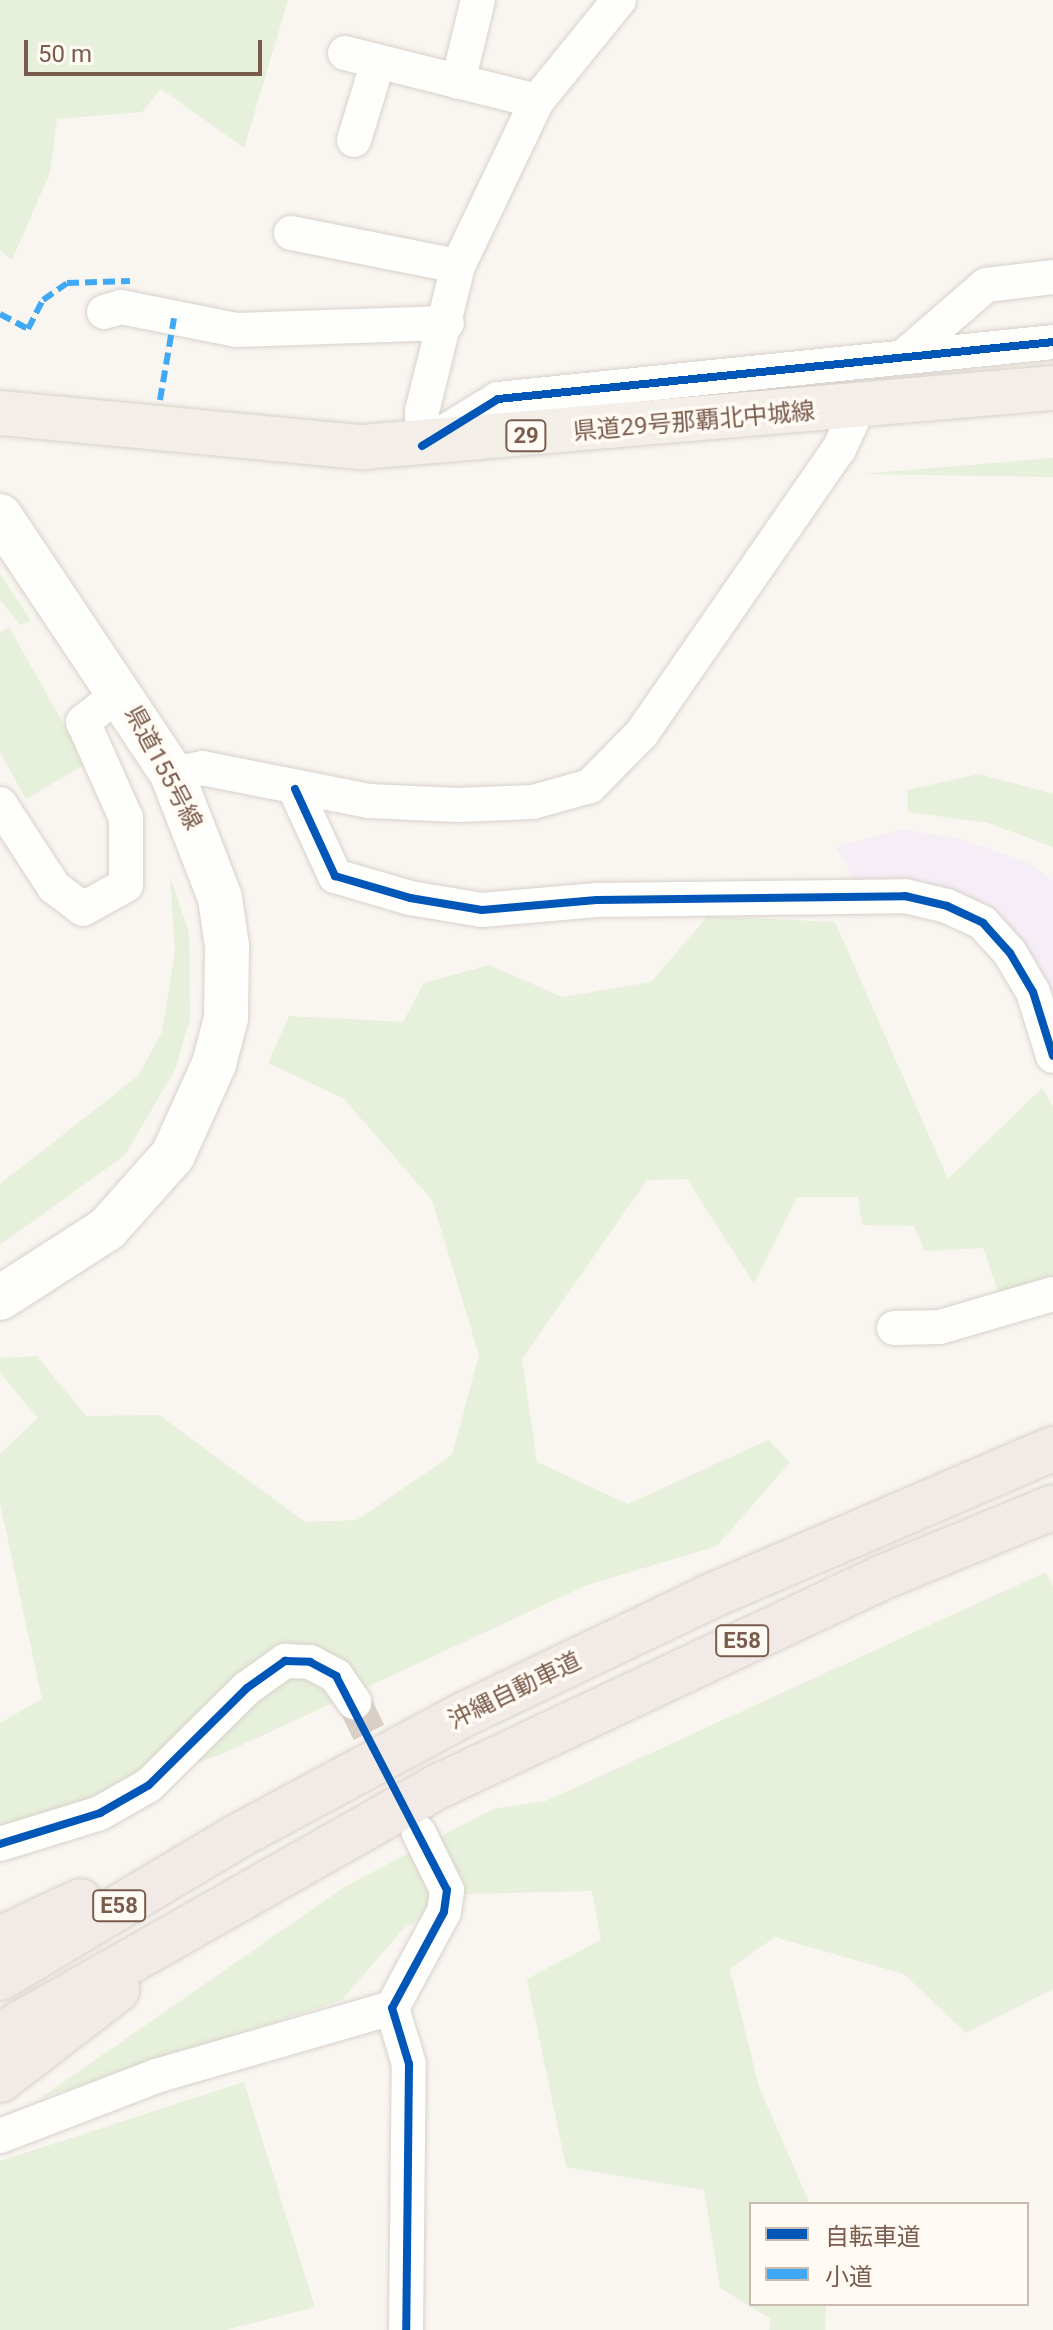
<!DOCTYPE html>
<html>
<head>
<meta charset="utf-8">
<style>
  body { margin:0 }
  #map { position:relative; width:1053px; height:2330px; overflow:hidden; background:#f9f5f0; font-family:Roboto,"Noto Sans JP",sans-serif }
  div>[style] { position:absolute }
  .education>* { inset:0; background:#f6eef6 }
  .green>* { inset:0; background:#e7f0db }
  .street-tunnel>* { height:34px; margin-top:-17px; transform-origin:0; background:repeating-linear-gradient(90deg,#d9cfc7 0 34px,transparent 0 51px) }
  .roads { filter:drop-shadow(0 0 2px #d7d1cb) drop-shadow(0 0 2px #d7d1cb) }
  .street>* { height:34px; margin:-17px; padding:0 17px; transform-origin:17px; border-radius:17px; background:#fefefd }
  .secondary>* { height:44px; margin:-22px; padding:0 22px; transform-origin:22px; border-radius:22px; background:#fefefd }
  .primary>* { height:44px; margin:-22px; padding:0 22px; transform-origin:22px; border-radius:22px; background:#f3eee8 }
  .highway>* { height:44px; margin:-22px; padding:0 22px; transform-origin:22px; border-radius:22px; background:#f2eae7 }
  .quiet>* { height:6px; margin-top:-3px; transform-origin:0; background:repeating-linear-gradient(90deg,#3fa9f5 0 12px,transparent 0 18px) }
  .cycleway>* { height:8px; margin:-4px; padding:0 4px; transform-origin:4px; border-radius:4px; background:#0057b8 }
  span { translate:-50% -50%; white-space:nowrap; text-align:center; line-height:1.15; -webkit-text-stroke:7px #fffaf3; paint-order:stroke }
  .shield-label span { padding:2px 6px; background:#fffaf3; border:2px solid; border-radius:6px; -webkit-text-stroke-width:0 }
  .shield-label { font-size:22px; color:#7a5c4d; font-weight:700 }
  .street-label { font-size:24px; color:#7a5c4d }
  .legend { position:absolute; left:749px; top:2202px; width:280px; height:104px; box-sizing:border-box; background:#fffaf3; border:2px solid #cabbb1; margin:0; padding:10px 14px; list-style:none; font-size:24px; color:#7a5c4d }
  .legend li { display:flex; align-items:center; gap:16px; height:40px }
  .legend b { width:40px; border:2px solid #cabbb1 }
  .scale { position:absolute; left:24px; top:40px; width:238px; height:36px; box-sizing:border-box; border:4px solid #7a5c4d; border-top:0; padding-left:10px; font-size:24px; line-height:28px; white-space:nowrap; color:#7a5c4d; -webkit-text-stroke:6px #fffaf3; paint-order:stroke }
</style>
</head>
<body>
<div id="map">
  <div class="education">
    <i style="clip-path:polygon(903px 829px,964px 840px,1031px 864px,1053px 881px,1053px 1018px,1023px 948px,859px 888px,836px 847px)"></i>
  </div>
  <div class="green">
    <i style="clip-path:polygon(0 0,288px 0,244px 148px,161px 89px,142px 112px,57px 119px,50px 173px,12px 260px,0 250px)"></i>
    <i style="clip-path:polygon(1053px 458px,1053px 477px,862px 474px)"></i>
    <i style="clip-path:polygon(0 574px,31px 621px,20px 625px,0 600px)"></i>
    <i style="clip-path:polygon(9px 627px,86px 764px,26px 799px,0 752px,0 633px)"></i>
    <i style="clip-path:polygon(979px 774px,1053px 794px,1053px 847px,988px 823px,908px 812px,907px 790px)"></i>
    <i style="clip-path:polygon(170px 876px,189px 932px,190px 1019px,175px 1070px,125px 1155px,0 1245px,0 1184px,138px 1076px,162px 1032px,175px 951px)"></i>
    <i style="clip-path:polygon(708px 916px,835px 922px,948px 1179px,1042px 1088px,1053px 1107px,1053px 1282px,1000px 1297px,983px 1248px,925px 1251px,914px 1226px,862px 1225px,858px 1197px,797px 1197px,754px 1284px,687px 1179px,647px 1180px,522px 1359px,537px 1462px,628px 1504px,768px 1440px,790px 1462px,717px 1546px,587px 1585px,220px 1755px,0 1828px,0 1723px,42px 1699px,0 1503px,0 1454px,38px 1418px,0 1373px,0 1358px,37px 1356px,86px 1416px,159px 1415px,305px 1522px,357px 1520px,452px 1455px,479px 1355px,432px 1200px,343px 1098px,268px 1063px,289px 1016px,403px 1022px,424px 983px,489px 965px,562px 997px,651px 982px)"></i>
    <i style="clip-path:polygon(1046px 1572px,1053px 1587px,1053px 1989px,966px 2033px,904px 1974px,775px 1937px,730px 1969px,759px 2087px,810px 2204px,751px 2204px,751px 2304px,826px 2304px,825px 2330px,769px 2330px,771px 2319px,720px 2288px,704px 2190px,566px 2167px,527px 1979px,601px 1940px,592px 1891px,463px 1894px,403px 1929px,342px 2000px,39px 2099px,346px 1886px,493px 1809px,546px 1801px)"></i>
    <i style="clip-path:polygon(244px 2082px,315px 2307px,226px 2330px,0 2330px,0 2161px)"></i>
  </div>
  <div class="street-tunnel">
    <i style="left:354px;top:1702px;width:138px;rotate:63.8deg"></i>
  </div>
  <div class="roads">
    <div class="street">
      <i style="left:345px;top:53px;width:198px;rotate:14deg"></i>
      <i style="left:537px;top:101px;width:183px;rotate:115.6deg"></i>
      <i style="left:458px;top:82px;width:84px;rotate:-76.3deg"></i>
      <i style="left:537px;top:101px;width:130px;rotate:-50.9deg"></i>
      <i style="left:354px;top:140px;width:82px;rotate:-72.9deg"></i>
      <i style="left:291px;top:233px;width:170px;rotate:11.2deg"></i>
      <i style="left:458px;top:266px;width:150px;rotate:103.9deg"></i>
      <i style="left:422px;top:412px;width:34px;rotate:90deg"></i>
      <i style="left:104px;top:312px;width:18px;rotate:-16deg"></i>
      <i style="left:121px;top:307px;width:117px;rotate:11.3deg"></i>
      <i style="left:236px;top:330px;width:211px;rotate:-1.9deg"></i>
      <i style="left:904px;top:356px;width:108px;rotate:-40.9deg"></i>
      <i style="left:986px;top:285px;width:67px;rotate:-6.8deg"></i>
      <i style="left:423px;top:445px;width:88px;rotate:-31.5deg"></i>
      <i style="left:498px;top:399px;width:558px;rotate:-5.86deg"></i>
      <i style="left:172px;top:774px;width:31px;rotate:-11deg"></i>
      <i style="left:202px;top:768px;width:170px;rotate:11.2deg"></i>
      <i style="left:369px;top:801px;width:88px;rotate:2.6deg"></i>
      <i style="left:457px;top:805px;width:76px;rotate:-2.3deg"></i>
      <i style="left:533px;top:802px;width:59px;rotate:-15.7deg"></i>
      <i style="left:590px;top:786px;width:74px;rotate:-45.5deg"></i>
      <i style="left:642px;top:733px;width:346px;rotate:-55.3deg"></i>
      <i style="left:839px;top:449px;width:45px;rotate:-65.1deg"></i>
      <i style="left:295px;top:789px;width:96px;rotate:65.3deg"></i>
      <i style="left:335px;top:876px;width:78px;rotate:16.3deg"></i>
      <i style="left:410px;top:898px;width:73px;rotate:9.5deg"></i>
      <i style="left:482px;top:910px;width:115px;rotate:-5deg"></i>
      <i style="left:597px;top:900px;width:308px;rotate:-0.7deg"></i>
      <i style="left:905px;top:896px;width:43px;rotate:13.4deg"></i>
      <i style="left:947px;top:906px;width:40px;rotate:25deg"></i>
      <i style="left:983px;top:923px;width:40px;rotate:48deg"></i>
      <i style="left:1010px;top:953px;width:45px;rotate:59.5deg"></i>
      <i style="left:1033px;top:992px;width:67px;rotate:72.6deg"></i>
      <i style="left:0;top:804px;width:99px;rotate:57deg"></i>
      <i style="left:54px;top:887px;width:36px;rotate:37deg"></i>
      <i style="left:83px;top:909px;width:49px;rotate:-29.2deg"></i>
      <i style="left:126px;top:885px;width:67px;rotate:-90deg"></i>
      <i style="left:126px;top:818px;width:105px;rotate:-114.1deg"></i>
      <i style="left:83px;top:722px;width:48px;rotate:-38.3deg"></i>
      <i style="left:894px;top:1328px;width:46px;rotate:-1.2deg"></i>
      <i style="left:940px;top:1327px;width:118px;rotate:-16.3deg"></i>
      <i style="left:0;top:1844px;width:105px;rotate:-17.2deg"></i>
      <i style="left:100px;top:1813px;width:56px;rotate:-29.7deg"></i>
      <i style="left:149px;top:1785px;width:138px;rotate:-44.7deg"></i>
      <i style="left:247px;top:1688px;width:47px;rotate:-35.4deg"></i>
      <i style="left:285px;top:1661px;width:25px;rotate:2deg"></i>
      <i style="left:310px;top:1662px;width:30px;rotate:28deg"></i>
      <i style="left:336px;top:1676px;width:32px;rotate:55deg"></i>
      <i style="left:0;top:2136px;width:167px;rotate:-21deg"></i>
      <i style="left:156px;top:2076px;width:246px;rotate:-16.1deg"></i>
      <i style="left:406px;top:2330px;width:266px;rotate:-89.4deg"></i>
      <i style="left:409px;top:2064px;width:59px;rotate:-106.9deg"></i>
      <i style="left:392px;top:2008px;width:109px;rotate:-61.6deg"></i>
      <i style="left:444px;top:1912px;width:22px;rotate:-82deg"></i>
      <i style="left:447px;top:1890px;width:64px;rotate:-116.2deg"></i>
    </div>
    <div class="secondary">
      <i style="left:0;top:516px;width:310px;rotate:56.3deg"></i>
      <i style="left:172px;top:774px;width:133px;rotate:68.8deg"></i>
      <i style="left:220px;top:898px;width:49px;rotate:81.7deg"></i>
      <i style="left:227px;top:946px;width:72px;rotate:90.8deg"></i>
      <i style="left:226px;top:1018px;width:48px;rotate:104.6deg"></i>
      <i style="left:214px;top:1064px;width:100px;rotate:114.3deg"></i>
      <i style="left:173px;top:1155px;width:99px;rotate:131.7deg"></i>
      <i style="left:107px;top:1229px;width:127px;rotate:147.2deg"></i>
    </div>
    <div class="primary">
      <i style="left:0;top:413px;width:365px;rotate:5.4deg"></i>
      <i style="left:363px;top:447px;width:693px;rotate:-4.89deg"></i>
    </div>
    <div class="highway">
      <i style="left:0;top:1939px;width:89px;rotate:-25.1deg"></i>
      <i style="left:0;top:1978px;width:279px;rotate:-30.8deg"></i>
      <i style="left:240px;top:1835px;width:253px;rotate:-28.3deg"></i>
      <i style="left:463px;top:1715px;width:275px;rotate:-25.6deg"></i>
      <i style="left:711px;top:1596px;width:372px;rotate:-23.3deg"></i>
      <i style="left:0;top:2035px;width:502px;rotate:-29.58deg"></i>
      <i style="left:437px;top:1787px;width:491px;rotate:-25.2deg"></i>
      <i style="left:881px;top:1578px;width:186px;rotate:-22.4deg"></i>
      <i style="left:0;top:2080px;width:148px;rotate:-37.6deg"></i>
    </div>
  </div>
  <div class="quiet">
    <i style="left:0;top:314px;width:32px;rotate:28deg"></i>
    <i style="left:28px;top:329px;width:33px;rotate:-63deg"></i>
    <i style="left:43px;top:300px;width:29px;rotate:-35deg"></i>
    <i style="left:67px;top:283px;width:63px;rotate:-1.8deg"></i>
    <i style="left:160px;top:400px;width:83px;rotate:-80.3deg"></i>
  </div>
  <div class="cycleway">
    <i style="left:422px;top:446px;width:89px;rotate:-31.7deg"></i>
    <i style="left:498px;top:399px;width:558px;rotate:-5.86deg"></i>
    <i style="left:295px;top:789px;width:96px;rotate:65.3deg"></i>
    <i style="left:335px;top:876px;width:78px;rotate:16.3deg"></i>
    <i style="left:410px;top:898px;width:73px;rotate:9.5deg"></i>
    <i style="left:482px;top:910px;width:115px;rotate:-5deg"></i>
    <i style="left:597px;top:900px;width:308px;rotate:-0.7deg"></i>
    <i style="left:905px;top:896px;width:43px;rotate:13.4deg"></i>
    <i style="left:947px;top:906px;width:40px;rotate:25deg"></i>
    <i style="left:983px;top:923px;width:40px;rotate:48deg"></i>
    <i style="left:1010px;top:953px;width:45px;rotate:59.5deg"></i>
    <i style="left:1033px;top:992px;width:67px;rotate:72.6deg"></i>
    <i style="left:0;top:1844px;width:105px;rotate:-17.2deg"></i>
    <i style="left:100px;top:1813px;width:56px;rotate:-29.7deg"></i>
    <i style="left:149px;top:1785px;width:138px;rotate:-44.7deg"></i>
    <i style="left:247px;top:1688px;width:47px;rotate:-35.4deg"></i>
    <i style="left:285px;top:1661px;width:25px;rotate:2deg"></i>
    <i style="left:310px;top:1662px;width:30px;rotate:28deg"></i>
    <i style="left:336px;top:1676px;width:241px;rotate:62.6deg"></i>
    <i style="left:447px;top:1890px;width:22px;rotate:98deg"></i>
    <i style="left:444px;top:1912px;width:109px;rotate:118.4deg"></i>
    <i style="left:392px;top:2008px;width:59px;rotate:73.1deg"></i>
    <i style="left:409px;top:2064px;width:266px;rotate:90.6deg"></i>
  </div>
  <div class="shield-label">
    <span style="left:526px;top:436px">29</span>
    <span style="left:742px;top:1641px">E58</span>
    <span style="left:119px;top:1906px">E58</span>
  </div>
  <div class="street-label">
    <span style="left:694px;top:422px;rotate:-5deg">県道29号那覇北中城線</span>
    <span style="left:163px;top:768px;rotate:62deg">県道155号線</span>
    <span style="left:515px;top:1691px;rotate:-26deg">沖縄自動車道</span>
  </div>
  <ul class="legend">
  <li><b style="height:10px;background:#0057b8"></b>自転車道</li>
  <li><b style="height:10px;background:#3fa9f5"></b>小道</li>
  </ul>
  <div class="scale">50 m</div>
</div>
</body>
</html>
